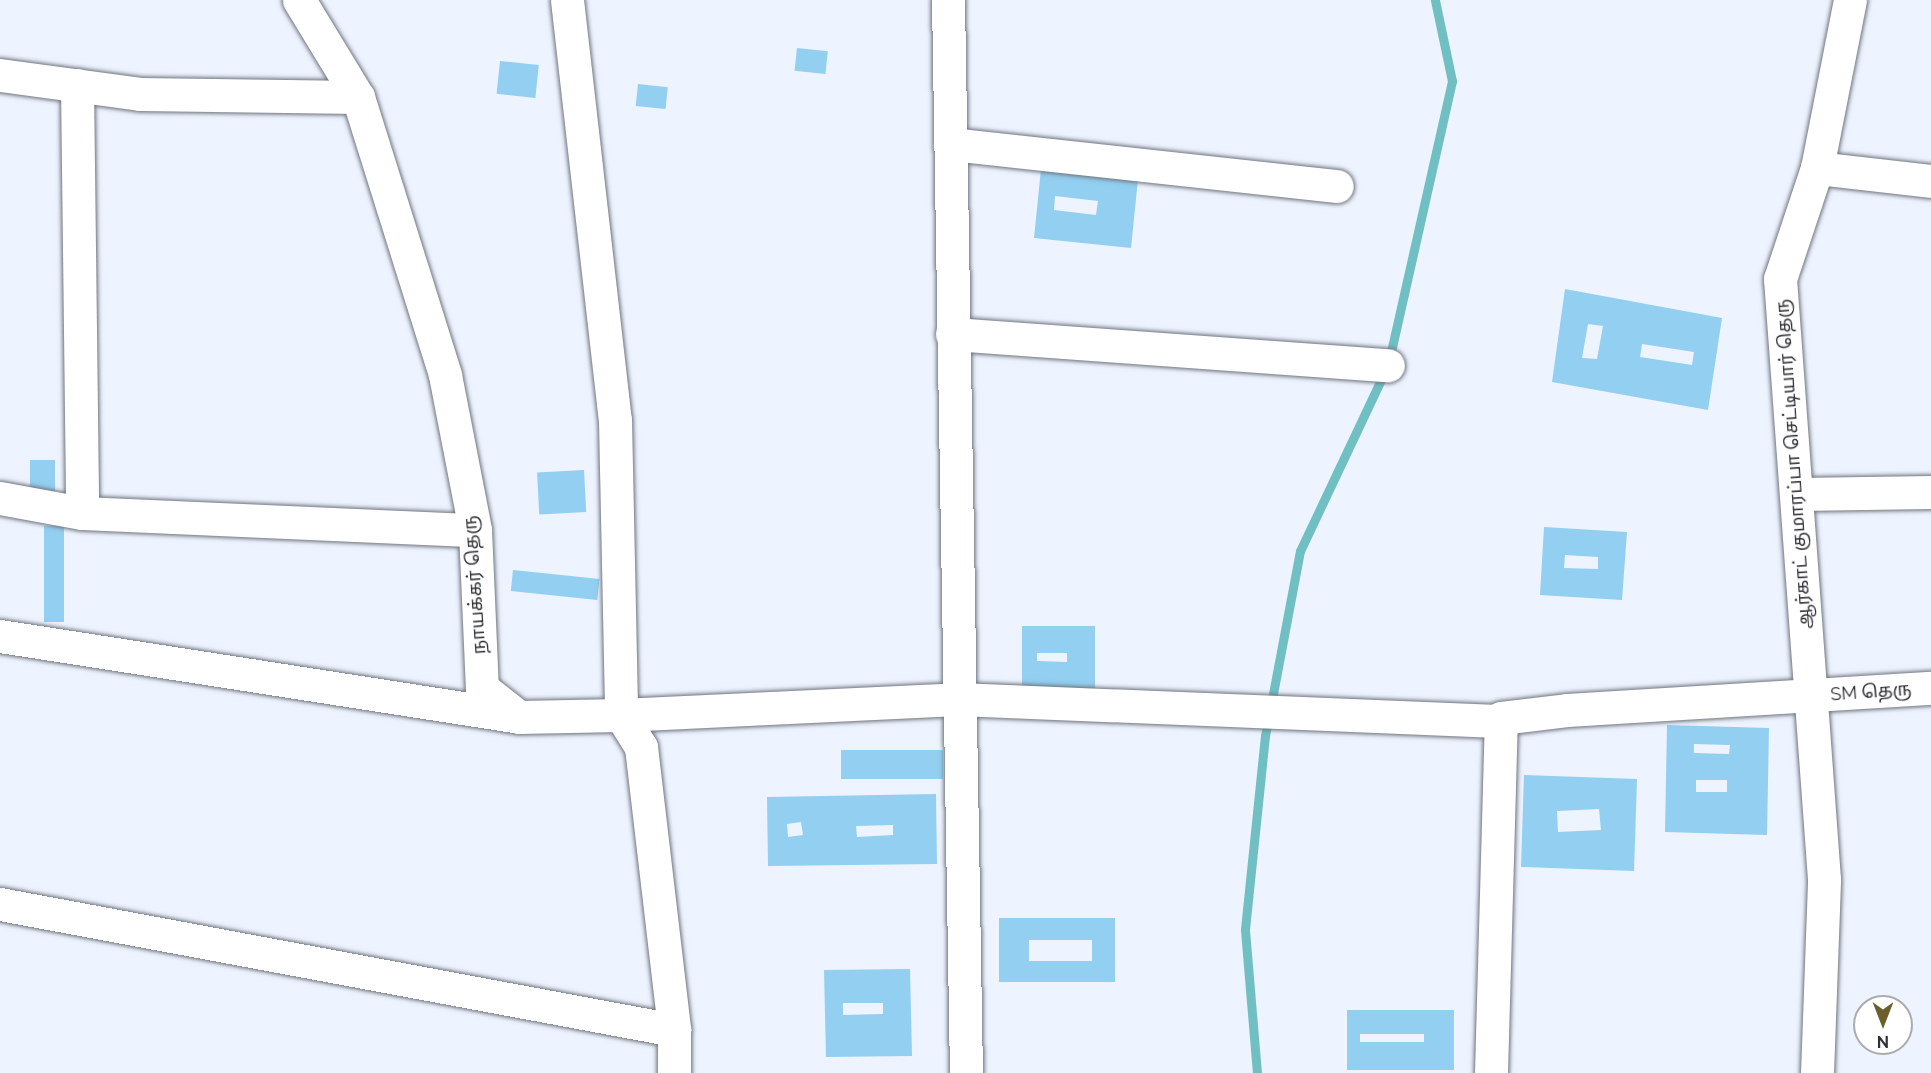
<!DOCTYPE html>
<html>
<head>
<meta charset="utf-8">
<style>
  body { margin:0 }
  #map { position:relative; width:1931px; height:1073px; overflow:hidden; background:#edf3ff; font-family:Raleway,"Noto Sans Tamil",sans-serif }
  div>[style] { position:absolute }
  .stream>* { height:9px; margin:-4.5px; padding:0 4.5px; transform-origin:4.5px; border-radius:4.5px; background:#6fbfc3 }
  .building>* { inset:0; background:#92cff1; transform-origin:0 0 }
  .roads { filter:drop-shadow(0 0 2px #70757f) drop-shadow(0 0 2px #70757f) }
  .minor>* { height:33px; margin:-16.5px; padding:0 16.5px; transform-origin:16.5px; border-radius:16.5px; background:#fff }
  span { translate:-50% -50%; white-space:nowrap; text-align:center; line-height:1.15; -webkit-text-stroke:6px #fff; paint-order:stroke }
  .street-label { font-size:18px; color:#2e3035 }
  .north { position:absolute; left:1853px; top:995px; width:60px; height:60px; box-sizing:border-box; background:#fff; border:2px solid #abacae; border-radius:50%; rotate:180deg; font-size:16px; font-weight:700; line-height:24px; text-align:center; color:#2e3035 }
  .north::after { content:''; display:block; margin:auto; width:21px; height:27px; background:#6b602d; clip-path:polygon(50% 0,100% 100%,50% 72%,0 100%) }
</style>
</head>
<body>
<div id="map">
  <div class="stream">
    <i style="left:1257px;top:1073px;width:144px;rotate:-94.8deg"></i>
    <i style="left:1245px;top:929px;width:194px;rotate:-84.1deg"></i>
    <i style="left:1265px;top:736px;width:188px;rotate:-79.3deg"></i>
    <i style="left:1300px;top:551px;width:206px;rotate:-64.7deg"></i>
    <i style="left:1388px;top:365px;width:291px;rotate:-77.3deg"></i>
    <i style="left:1452px;top:81px;width:83px;rotate:-101.9deg"></i>
  </div>
  <div class="building">
    <i style="left:797px;top:48px;width:31px;height:23px;rotate:6deg"></i>
    <i style="left:500px;top:61px;width:39px;height:33px;rotate:6deg"></i>
    <i style="left:638px;top:84px;width:30px;height:22px;rotate:6deg"></i>
    <i style="clip-path:polygon(evenodd,1041px 169px,1138px 179px,1131px 248px,1034px 238px,1041px 169px,1055px 196px,1098px 201px,1096px 215px,1054px 210px,1055px 196px)"></i>
    <i style="clip-path:polygon(evenodd,1565px 289px,1722px 318px,1708px 410px,1552px 382px,1565px 289px,1588px 324px,1603px 326px,1597px 359px,1582px 358px,1588px 324px,1565px 289px,1642px 344px,1694px 352px,1692px 365px,1640px 357px,1642px 344px)"></i>
    <i style="left:30px;top:460px;width:25px;height:34px"></i>
    <i style="left:584px;top:470px;width:42px;height:47px;rotate:87deg"></i>
    <i style="left:44px;top:526px;width:20px;height:96px"></i>
    <i style="clip-path:polygon(evenodd,1544px 527px,1627px 532px,1622px 600px,1540px 595px,1544px 527px,1565px 555px,1598px 557px,1598px 569px,1564px 568px,1565px 555px)"></i>
    <i style="left:513px;top:570px;width:87px;height:21px;rotate:6deg"></i>
    <i style="clip-path:polygon(evenodd,1022px 626px,1095px 626px,1095px 700px,1022px 700px,1022px 626px,1037px 653px,1067px 653px,1067px 662px,1037px 661px,1037px 653px)"></i>
    <i style="clip-path:polygon(evenodd,1667px 725px,1769px 728px,1767px 835px,1665px 832px,1667px 725px,1694px 744px,1730px 745px,1729px 754px,1694px 753px,1694px 744px,1667px 725px,1696px 780px,1727px 780px,1727px 792px,1696px 792px,1696px 780px)"></i>
    <i style="left:841px;top:750px;width:102px;height:29px"></i>
    <i style="clip-path:polygon(evenodd,1524px 775px,1637px 779px,1634px 871px,1521px 867px,1524px 775px,1599px 809px,1601px 830px,1558px 832px,1557px 811px,1599px 809px)"></i>
    <i style="clip-path:polygon(evenodd,936px 794px,937px 864px,768px 866px,767px 797px,936px 794px,801px 822px,803px 835px,788px 837px,787px 824px,801px 822px,936px 794px,893px 825px,893px 835px,857px 837px,856px 826px,893px 825px)"></i>
    <i style="clip-path:polygon(evenodd,999px 918px,1115px 918px,1115px 982px,999px 982px,999px 918px,1029px 940px,1092px 940px,1092px 961px,1029px 961px,1029px 940px)"></i>
    <i style="clip-path:polygon(evenodd,910px 969px,912px 1056px,826px 1057px,824px 970px,910px 969px,843px 1003px,883px 1003px,883px 1014px,843px 1015px,843px 1003px)"></i>
    <i style="clip-path:polygon(evenodd,1347px 1010px,1454px 1010px,1454px 1070px,1347px 1070px,1347px 1010px,1360px 1034px,1424px 1034px,1424px 1042px,1360px 1042px,1360px 1034px)"></i>
  </div>
  <div class="roads">
    <div class="minor">
      <i style="left:299px;top:0;width:114px;rotate:58.7deg"></i>
      <i style="left:358px;top:97px;width:291px;rotate:72.6deg"></i>
      <i style="left:445px;top:375px;width:158px;rotate:79deg"></i>
      <i style="left:475px;top:530px;width:158px;rotate:87.5deg"></i>
      <i style="left:482px;top:688px;width:47px;rotate:38.1deg"></i>
      <i style="left:519px;top:717px;width:102px;rotate:-1.1deg"></i>
      <i style="left:621px;top:715px;width:38px;rotate:58deg"></i>
      <i style="left:641px;top:747px;width:285px;rotate:83.3deg"></i>
      <i style="left:674px;top:1030px;width:43px;rotate:90deg"></i>
      <i style="left:567px;top:0;width:423px;rotate:83.5deg"></i>
      <i style="left:615px;top:420px;width:295px;rotate:88.8deg"></i>
      <i style="left:621px;top:715px;width:337px;rotate:-2.7deg"></i>
      <i style="left:958px;top:699px;width:540px;rotate:2.33deg"></i>
      <i style="left:948px;top:0;width:1073px;rotate:89.04deg"></i>
      <i style="left:0;top:75px;width:141px;rotate:7.7deg"></i>
      <i style="left:140px;top:94px;width:218px;rotate:0.8deg"></i>
      <i style="left:77px;top:85px;width:428px;rotate:89.3deg"></i>
      <i style="left:950px;top:144px;width:389px;rotate:6.2deg"></i>
      <i style="left:1817px;top:168px;width:171px;rotate:-78.9deg"></i>
      <i style="left:952px;top:334px;width:437px;rotate:4.1deg"></i>
      <i style="left:1798px;top:494px;width:133px;rotate:-0.9deg"></i>
      <i style="left:0;top:498px;width:83px;rotate:10.4deg"></i>
      <i style="left:82px;top:513px;width:393px;rotate:2.5deg"></i>
      <i style="left:0;top:636px;width:520px;rotate:8.85deg"></i>
      <i style="left:0;top:904px;width:686px;rotate:10.59deg"></i>
      <i style="left:1491px;top:1073px;width:355px;rotate:-88.4deg"></i>
      <i style="left:1501px;top:718px;width:66px;rotate:-6.9deg"></i>
      <i style="left:1567px;top:710px;width:365px;rotate:-3.5deg"></i>
      <i style="left:1817px;top:1073px;width:194px;rotate:-87.9deg"></i>
      <i style="left:1824px;top:879px;width:602px;rotate:-94.19deg"></i>
      <i style="left:1780px;top:279px;width:117px;rotate:-71.6deg"></i>
      <i style="left:1817px;top:168px;width:115px;rotate:6.5deg"></i>
    </div>
  </div>
  <div class="street-label">
    <span style="left:1794px;top:464px;rotate:-94deg">ஆர்காட் குமாரப்பா செட்டியார் தெரு</span>
    <span style="left:475px;top:585px;rotate:-94deg">நாயக்கர் தெரு</span>
    <span style="left:1871px;top:692px;rotate:-4deg">SM தெரு</span>
  </div>
  <div class="north">N</div>
</div>
</body>
</html>
